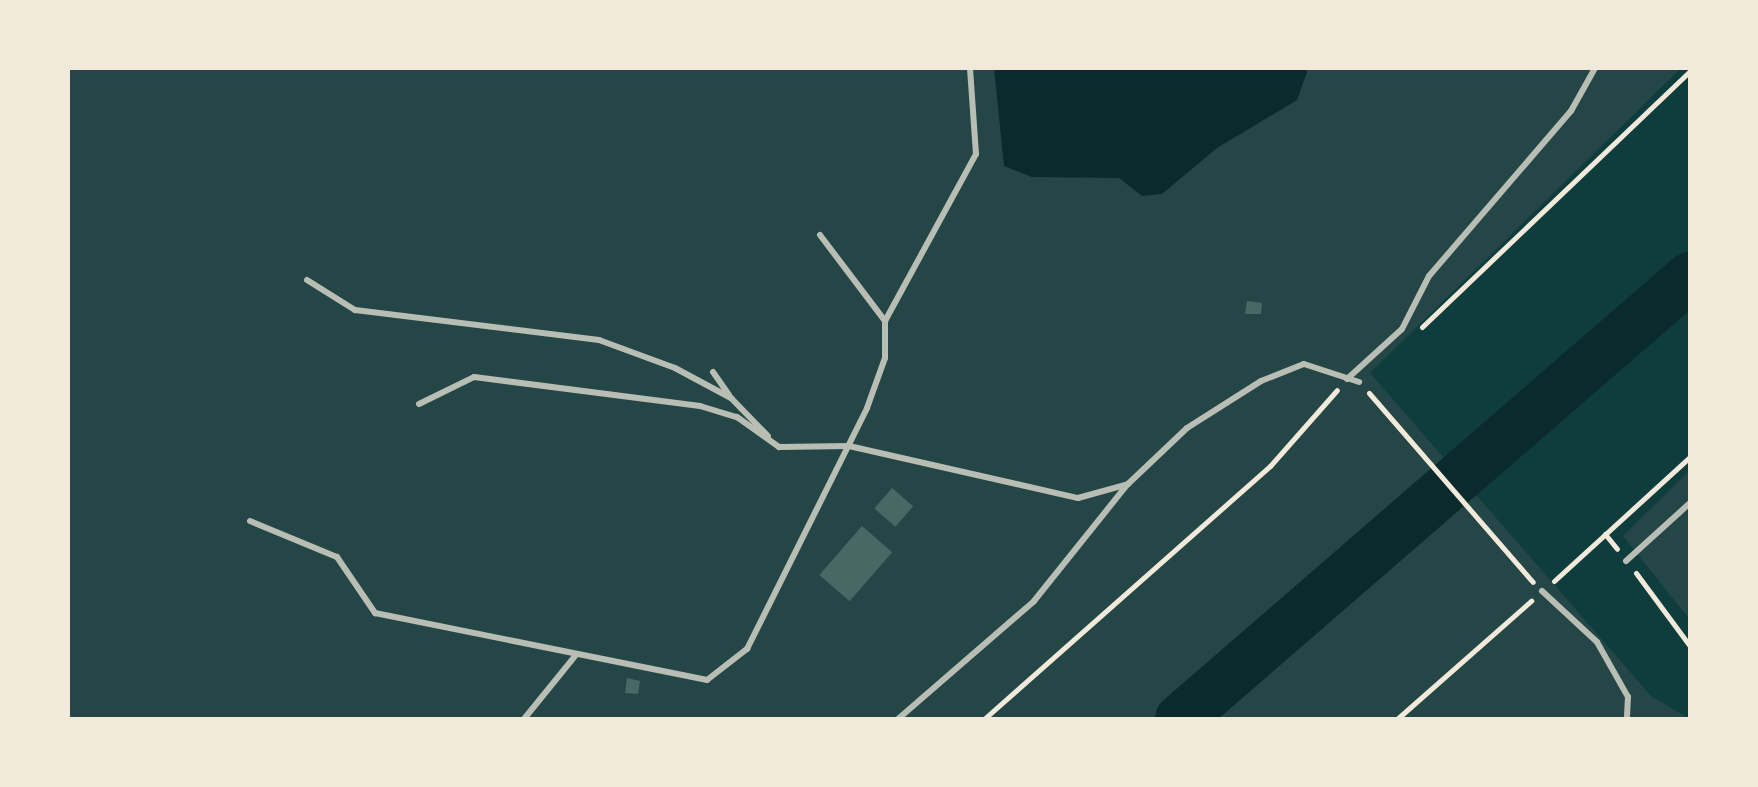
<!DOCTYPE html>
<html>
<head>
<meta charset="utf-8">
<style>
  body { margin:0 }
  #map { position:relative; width:1758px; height:787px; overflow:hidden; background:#0f3d3e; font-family:"Work Sans",sans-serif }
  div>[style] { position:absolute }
  .green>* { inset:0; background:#244646 }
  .water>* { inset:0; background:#0a2a2b }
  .river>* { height:50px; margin:-25px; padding:0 25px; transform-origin:25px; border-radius:25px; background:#0a2a2b }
  .building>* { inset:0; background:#486865; transform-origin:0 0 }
  .path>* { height:5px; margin:-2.5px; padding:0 2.5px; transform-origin:2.5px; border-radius:2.5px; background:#f1e9da }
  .service>* { height:6px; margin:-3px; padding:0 3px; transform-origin:3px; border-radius:3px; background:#b8beb3 }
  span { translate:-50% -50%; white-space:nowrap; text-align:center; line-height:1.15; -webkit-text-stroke:8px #f1e9da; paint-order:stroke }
  .frame { position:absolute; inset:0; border:70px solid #f1e9da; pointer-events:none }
</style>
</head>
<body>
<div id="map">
  <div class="green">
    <i style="clip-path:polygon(68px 68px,1681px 68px,1370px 373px,1651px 696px,1690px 719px,68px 719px)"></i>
    <i style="clip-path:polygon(1690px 470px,1690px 620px,1623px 536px)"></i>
  </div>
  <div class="water">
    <i style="clip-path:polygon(994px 68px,1306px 68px,1307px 72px,1297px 100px,1217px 148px,1162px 194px,1142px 196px,1119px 178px,1032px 177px,1004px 166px)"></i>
  </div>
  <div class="river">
    <i style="left:1180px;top:719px;width:675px;rotate:-40.91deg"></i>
  </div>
  <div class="building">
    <i style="clip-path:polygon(1247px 301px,1262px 303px,1261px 314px,1245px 314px)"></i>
    <i style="left:892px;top:488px;width:28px;height:27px;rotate:41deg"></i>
    <i style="left:862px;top:526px;width:40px;height:65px;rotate:41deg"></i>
    <i style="clip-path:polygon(627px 678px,640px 681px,638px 694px,625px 693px)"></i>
  </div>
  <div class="path">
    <i style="left:1422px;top:327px;width:371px;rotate:-43.7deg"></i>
    <i style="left:1369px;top:393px;width:250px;rotate:49.1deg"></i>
    <i style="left:1605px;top:534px;width:19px;rotate:51deg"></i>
    <i style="left:1636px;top:573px;width:91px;rotate:53.5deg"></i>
    <i style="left:1554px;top:581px;width:184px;rotate:-42.4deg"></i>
    <i style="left:984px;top:719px;width:382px;rotate:-41.5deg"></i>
    <i style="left:1270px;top:466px;width:101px;rotate:-48.6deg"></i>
    <i style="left:1397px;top:719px;width:179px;rotate:-41.4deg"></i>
  </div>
  <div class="service">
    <i style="left:820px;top:235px;width:108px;rotate:52.9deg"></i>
    <i style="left:307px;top:280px;width:57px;rotate:32deg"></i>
    <i style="left:355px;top:310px;width:246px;rotate:7deg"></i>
    <i style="left:599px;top:340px;width:81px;rotate:20.2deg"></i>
    <i style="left:675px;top:368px;width:64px;rotate:28.2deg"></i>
    <i style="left:731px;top:398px;width:53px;rotate:45.8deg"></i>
    <i style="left:713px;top:372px;width:28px;rotate:55deg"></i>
    <i style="left:1347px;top:379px;width:74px;rotate:-42.3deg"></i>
    <i style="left:1402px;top:329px;width:59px;rotate:-63deg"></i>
    <i style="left:1429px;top:276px;width:218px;rotate:-49.3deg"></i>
    <i style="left:1571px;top:111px;width:49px;rotate:-60.8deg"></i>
    <i style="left:419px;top:404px;width:61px;rotate:-26.1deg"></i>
    <i style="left:474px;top:377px;width:228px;rotate:7.3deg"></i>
    <i style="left:700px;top:406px;width:39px;rotate:17deg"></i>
    <i style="left:737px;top:417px;width:52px;rotate:35.5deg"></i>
    <i style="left:779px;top:447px;width:70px;rotate:-0.8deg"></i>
    <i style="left:849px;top:446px;width:235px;rotate:12.8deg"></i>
    <i style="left:1078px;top:498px;width:52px;rotate:-15.6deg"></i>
    <i style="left:1128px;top:484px;width:81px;rotate:-43.5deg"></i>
    <i style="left:1187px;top:428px;width:88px;rotate:-32.4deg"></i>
    <i style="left:1261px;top:381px;width:46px;rotate:-21.6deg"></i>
    <i style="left:1304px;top:364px;width:58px;rotate:18.1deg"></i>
    <i style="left:250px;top:521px;width:94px;rotate:22.5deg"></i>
    <i style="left:337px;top:557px;width:68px;rotate:55.8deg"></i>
    <i style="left:375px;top:613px;width:339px;rotate:11.4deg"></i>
    <i style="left:707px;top:680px;width:51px;rotate:-37.8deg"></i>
    <i style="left:747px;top:649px;width:269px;rotate:-63.5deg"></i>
    <i style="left:867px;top:408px;width:53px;rotate:-70.2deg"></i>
    <i style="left:885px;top:358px;width:37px;rotate:-90deg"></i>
    <i style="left:885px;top:321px;width:190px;rotate:-61.4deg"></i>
    <i style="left:976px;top:154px;width:86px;rotate:-94deg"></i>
    <i style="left:1626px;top:561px;width:86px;rotate:-42.2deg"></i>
    <i style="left:1542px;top:591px;width:75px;rotate:42.8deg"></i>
    <i style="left:1597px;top:642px;width:63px;rotate:60.6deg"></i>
    <i style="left:1628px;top:697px;width:22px;rotate:93deg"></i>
    <i style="left:524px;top:719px;width:81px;rotate:-51deg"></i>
    <i style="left:898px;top:719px;width:180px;rotate:-40.9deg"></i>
    <i style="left:1034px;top:601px;width:149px;rotate:-51.3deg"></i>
  </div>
  <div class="frame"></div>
</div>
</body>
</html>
